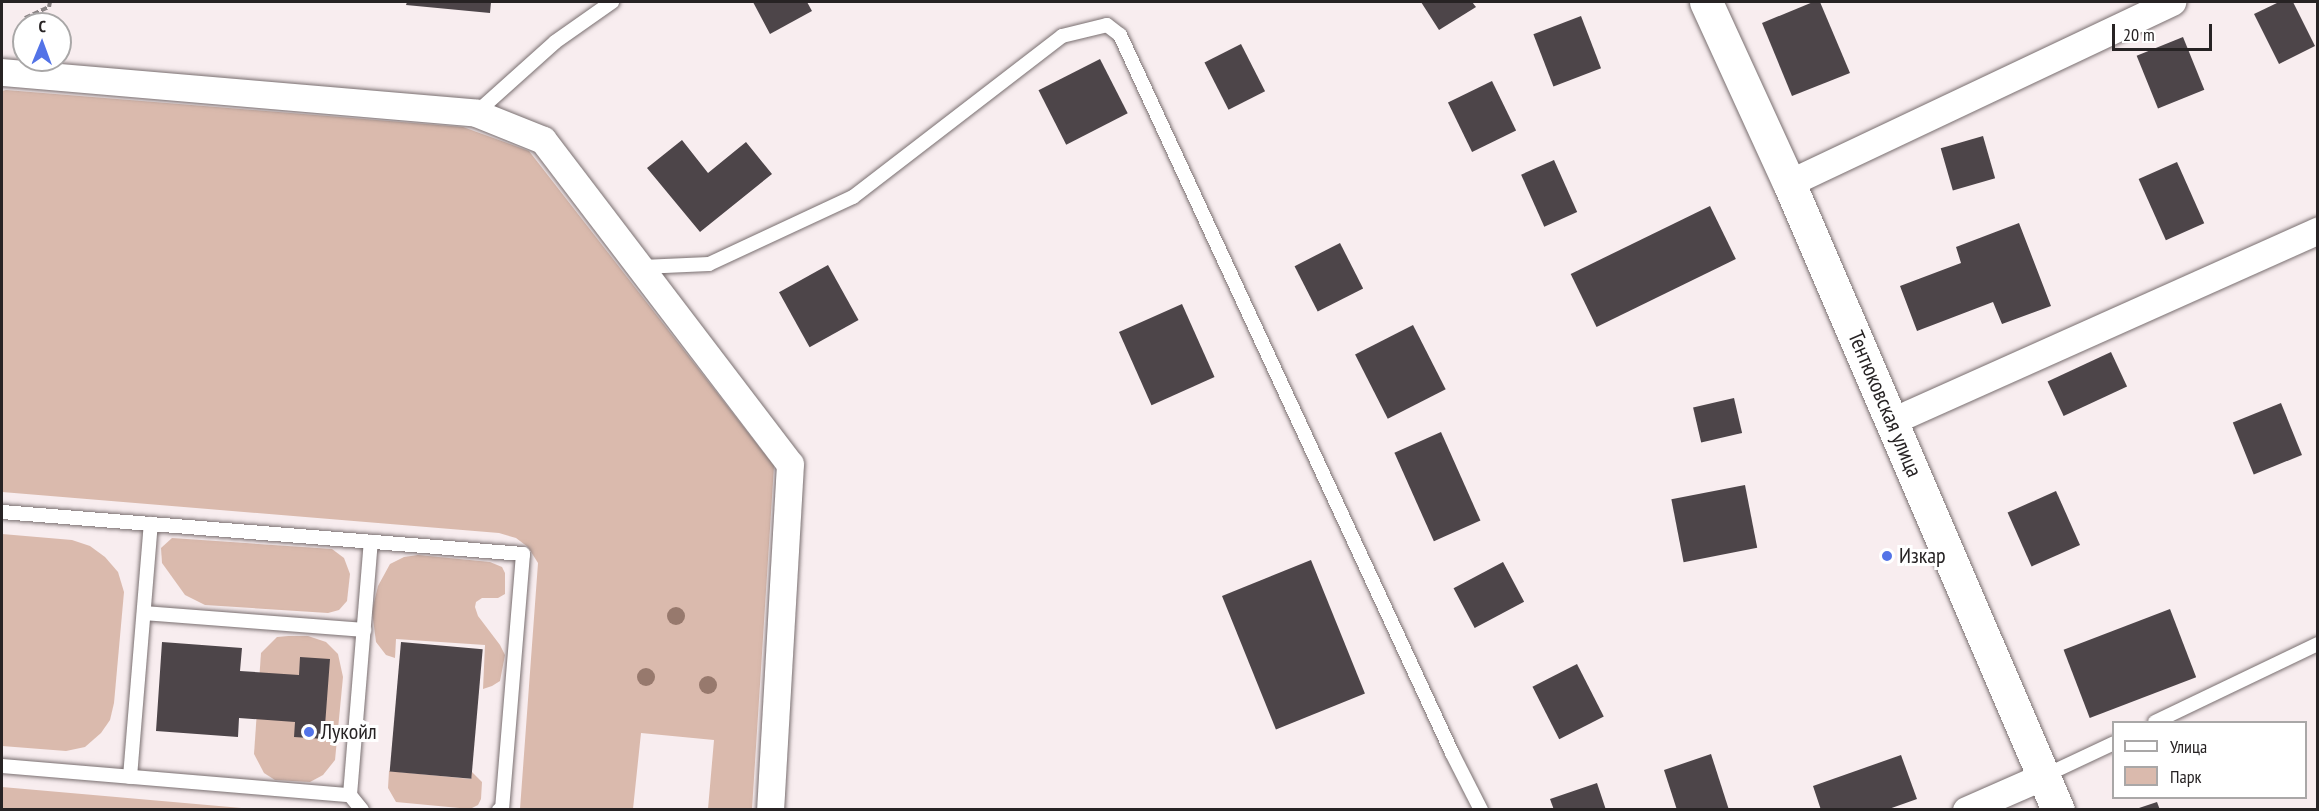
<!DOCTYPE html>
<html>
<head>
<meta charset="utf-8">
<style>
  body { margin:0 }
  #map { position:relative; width:2319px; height:811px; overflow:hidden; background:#f8edef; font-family:"PT Sans Narrow",sans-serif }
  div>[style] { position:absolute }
  .green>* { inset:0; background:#dabaad }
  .building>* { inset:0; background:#4d4549; transform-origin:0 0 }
  .path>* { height:4px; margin-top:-2px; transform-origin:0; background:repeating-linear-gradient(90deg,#898283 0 6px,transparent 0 9px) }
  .roads { filter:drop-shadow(0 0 2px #796f70) drop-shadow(0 0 2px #796f70) }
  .service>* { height:14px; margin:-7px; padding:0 7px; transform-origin:7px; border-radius:7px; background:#fff }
  .minor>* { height:27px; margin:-13.5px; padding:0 13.5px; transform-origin:13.5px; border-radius:13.5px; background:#fff }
  .tertiary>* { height:33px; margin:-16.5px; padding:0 16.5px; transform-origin:16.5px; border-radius:16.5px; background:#fff }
  .trees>* { width:18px; height:18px; margin:-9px; border-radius:50%; background:#97796d }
  .dots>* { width:16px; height:16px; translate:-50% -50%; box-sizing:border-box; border:3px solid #fff; border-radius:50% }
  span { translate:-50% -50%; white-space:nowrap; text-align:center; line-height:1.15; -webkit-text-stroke:6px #fff; paint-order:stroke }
  .street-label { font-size:22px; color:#272324 }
  .poi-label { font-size:22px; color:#272324 }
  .left { translate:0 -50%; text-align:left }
  .frame { position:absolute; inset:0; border:3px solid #272324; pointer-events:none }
  .legend { position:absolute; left:2112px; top:721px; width:195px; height:78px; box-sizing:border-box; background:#fff; border:2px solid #a9a7a7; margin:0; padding:8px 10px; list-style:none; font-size:18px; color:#272324 }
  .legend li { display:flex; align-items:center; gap:12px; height:30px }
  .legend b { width:30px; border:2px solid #a9a7a7 }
  .north { position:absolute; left:12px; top:12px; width:60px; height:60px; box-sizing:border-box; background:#fff; border:2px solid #a9a7a7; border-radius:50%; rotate:1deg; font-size:16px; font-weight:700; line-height:24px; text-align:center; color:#272324 }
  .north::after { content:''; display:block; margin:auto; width:21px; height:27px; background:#5373e7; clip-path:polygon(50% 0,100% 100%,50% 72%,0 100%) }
  .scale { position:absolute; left:2112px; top:24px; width:100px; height:27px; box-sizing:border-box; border:3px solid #272324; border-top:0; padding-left:8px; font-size:18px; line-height:21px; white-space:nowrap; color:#272324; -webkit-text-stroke:4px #fff; paint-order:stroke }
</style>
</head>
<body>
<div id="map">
  <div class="green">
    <i style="clip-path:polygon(6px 90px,463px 127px,529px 151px,774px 466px,752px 809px,708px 809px,714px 740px,641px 733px,633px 809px,520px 809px,538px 563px,528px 547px,516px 538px,499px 533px,2px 492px,2px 91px)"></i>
    <i style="clip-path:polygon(2px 534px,72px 540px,90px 546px,105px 557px,118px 572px,124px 592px,114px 703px,110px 720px,101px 733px,85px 747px,66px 751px,2px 746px)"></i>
    <i style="clip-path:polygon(172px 538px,332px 549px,344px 558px,350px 574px,347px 601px,339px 610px,328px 613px,205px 605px,185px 595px,162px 563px,161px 548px)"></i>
    <i style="clip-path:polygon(418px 555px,490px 562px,502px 567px,505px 573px,505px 594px,498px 598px,482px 598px,476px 602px,475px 607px,478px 616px,500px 645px,505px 655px,500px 681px,492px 686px,483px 689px,485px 645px,396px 639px,395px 658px,386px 655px,376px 642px,372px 611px,378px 586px,390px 564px,404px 557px)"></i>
    <i style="clip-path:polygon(288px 636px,308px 636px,326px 642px,338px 654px,343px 677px,335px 760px,323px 775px,310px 782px,275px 780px,264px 773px,254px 754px,261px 653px,277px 637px)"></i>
    <i style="clip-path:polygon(389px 771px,471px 779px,472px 772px,482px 782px,481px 799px,478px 805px,470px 809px,396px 802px,388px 788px)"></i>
    <i style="clip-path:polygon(2px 787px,253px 809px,2px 809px)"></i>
  </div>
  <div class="building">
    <i style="clip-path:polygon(407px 2px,491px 2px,490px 13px,406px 5px)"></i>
    <i style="clip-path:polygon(753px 2px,807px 2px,812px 11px,770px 34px)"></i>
    <i style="clip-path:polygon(1421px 2px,1472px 2px,1476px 7px,1439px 30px)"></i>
    <i style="clip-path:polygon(1813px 2px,1820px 2px,1850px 73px,1792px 96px,1762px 23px)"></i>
    <i style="clip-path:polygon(2279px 2px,2293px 2px,2315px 46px,2279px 64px,2254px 14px)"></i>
    <i style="left:1581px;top:16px;width:56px;height:51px;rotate:69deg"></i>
    <i style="left:2183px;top:37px;width:57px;height:50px;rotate:68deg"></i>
    <i style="left:1241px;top:44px;width:53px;height:41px;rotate:63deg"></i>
    <i style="left:1100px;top:59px;width:61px;height:69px;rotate:63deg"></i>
    <i style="left:1492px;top:81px;width:55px;height:49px;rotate:64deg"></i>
    <i style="left:1983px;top:136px;width:44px;height:44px;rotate:74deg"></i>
    <i style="clip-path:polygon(682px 140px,708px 173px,746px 142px,772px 174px,700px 232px,647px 168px)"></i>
    <i style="left:1554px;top:160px;width:57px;height:36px;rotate:66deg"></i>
    <i style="left:2177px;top:162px;width:67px;height:42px;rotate:66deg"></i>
    <i style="left:1710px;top:206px;width:59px;height:155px;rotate:64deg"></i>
    <i style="clip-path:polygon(2019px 223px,2051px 306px,2002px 324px,1993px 302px,1917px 331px,1900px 286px,1961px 263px,1956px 247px)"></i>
    <i style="left:1340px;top:243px;width:51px;height:51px;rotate:63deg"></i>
    <i style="left:828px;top:265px;width:63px;height:56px;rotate:61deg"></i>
    <i style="left:1182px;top:304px;width:80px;height:69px;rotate:66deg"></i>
    <i style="left:1413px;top:325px;width:72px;height:65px;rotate:63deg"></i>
    <i style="left:2111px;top:352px;width:38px;height:70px;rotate:65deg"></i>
    <i style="left:1734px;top:398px;width:36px;height:42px;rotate:77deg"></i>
    <i style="left:2281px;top:403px;width:56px;height:52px;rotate:68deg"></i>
    <i style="left:1441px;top:432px;width:97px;height:51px;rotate:66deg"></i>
    <i style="left:1745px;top:485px;width:64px;height:75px;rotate:79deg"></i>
    <i style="left:2056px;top:491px;width:59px;height:53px;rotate:66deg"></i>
    <i style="left:1311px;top:560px;width:144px;height:96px;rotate:68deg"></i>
    <i style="left:1503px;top:562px;width:45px;height:56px;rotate:62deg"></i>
    <i style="left:2170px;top:609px;width:73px;height:114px;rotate:69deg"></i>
    <i style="clip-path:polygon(162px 642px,242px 648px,240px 671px,299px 675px,300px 657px,330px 659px,324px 739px,294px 737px,295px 722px,239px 718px,238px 737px,156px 731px)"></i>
    <i style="left:401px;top:642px;width:82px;height:130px;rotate:5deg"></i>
    <i style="left:1577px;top:664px;width:59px;height:50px;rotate:63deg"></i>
    <i style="clip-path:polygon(1711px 754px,1729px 810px,1677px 810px,1664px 770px)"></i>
    <i style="clip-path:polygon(1901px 755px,1917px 799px,1886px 810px,1821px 810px,1813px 786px)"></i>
    <i style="clip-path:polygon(1597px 783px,1606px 810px,1554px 810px,1550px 799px)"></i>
    <i style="clip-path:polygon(2157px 802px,2160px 810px,2136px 810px,2136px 809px)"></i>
  </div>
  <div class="path">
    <i style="left:25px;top:18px;width:26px;rotate:-25deg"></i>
    <i style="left:49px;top:7px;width:5px;rotate:-79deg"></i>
  </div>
  <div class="roads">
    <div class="service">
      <i style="left:476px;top:113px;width:106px;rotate:-41.9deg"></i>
      <i style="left:555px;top:42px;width:70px;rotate:-35.1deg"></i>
      <i style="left:642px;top:267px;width:67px;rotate:-2.6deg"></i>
      <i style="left:709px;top:264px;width:159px;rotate:-25deg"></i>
      <i style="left:853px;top:197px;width:264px;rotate:-37.6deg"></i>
      <i style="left:1062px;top:36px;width:46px;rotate:-13.7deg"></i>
      <i style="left:1107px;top:25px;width:16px;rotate:38deg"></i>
      <i style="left:1120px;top:35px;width:791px;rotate:65.18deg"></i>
      <i style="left:1452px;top:753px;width:64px;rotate:63deg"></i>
      <i style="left:2px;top:512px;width:523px;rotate:4.61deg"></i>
      <i style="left:523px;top:554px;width:255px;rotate:94.7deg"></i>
      <i style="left:502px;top:808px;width:4px;rotate:146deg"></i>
      <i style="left:144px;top:613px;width:221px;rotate:4.4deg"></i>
      <i style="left:2155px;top:722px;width:181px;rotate:-25.6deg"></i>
      <i style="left:2px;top:766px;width:349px;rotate:4.8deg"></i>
      <i style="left:2044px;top:776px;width:77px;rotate:-25.2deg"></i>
      <i style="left:130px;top:777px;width:254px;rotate:-85.3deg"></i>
      <i style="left:362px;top:810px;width:19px;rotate:-129deg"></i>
      <i style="left:350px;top:795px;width:254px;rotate:-85.3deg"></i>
    </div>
    <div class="minor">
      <i style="left:2px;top:72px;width:476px;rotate:4.9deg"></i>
      <i style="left:476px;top:113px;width:72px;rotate:21.9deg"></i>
      <i style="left:543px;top:140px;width:407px;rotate:52.7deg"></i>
      <i style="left:790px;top:464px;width:347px;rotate:93.3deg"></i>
      <i style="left:1789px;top:183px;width:424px;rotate:-25.3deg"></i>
      <i style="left:1892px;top:421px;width:467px;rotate:-24.1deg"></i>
      <i style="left:1966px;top:810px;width:85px;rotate:-23.6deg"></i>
    </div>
    <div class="tertiary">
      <i style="left:1706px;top:2px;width:199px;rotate:65.4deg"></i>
      <i style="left:1789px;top:183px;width:682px;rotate:66.78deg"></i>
    </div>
  </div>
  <div class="trees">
    <i style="left:676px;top:616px"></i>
    <i style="left:646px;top:677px"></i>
    <i style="left:708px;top:685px"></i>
  </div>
  <div class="dots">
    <i style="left:1887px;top:556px;background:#5373e7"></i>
    <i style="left:309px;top:732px;background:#5373e7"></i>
  </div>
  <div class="street-label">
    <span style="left:1885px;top:404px;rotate:67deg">Тентюковская улица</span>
  </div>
  <div class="poi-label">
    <span class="left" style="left:1899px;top:556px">Изкар</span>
    <span class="left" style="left:321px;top:732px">Лукойл</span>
  </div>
  <div class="frame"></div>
  <ul class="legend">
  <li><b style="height:8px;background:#fff"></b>Улица</li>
  <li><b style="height:16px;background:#dabaad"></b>Парк</li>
  </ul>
  <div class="north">С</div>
  <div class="scale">20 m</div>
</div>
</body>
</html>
